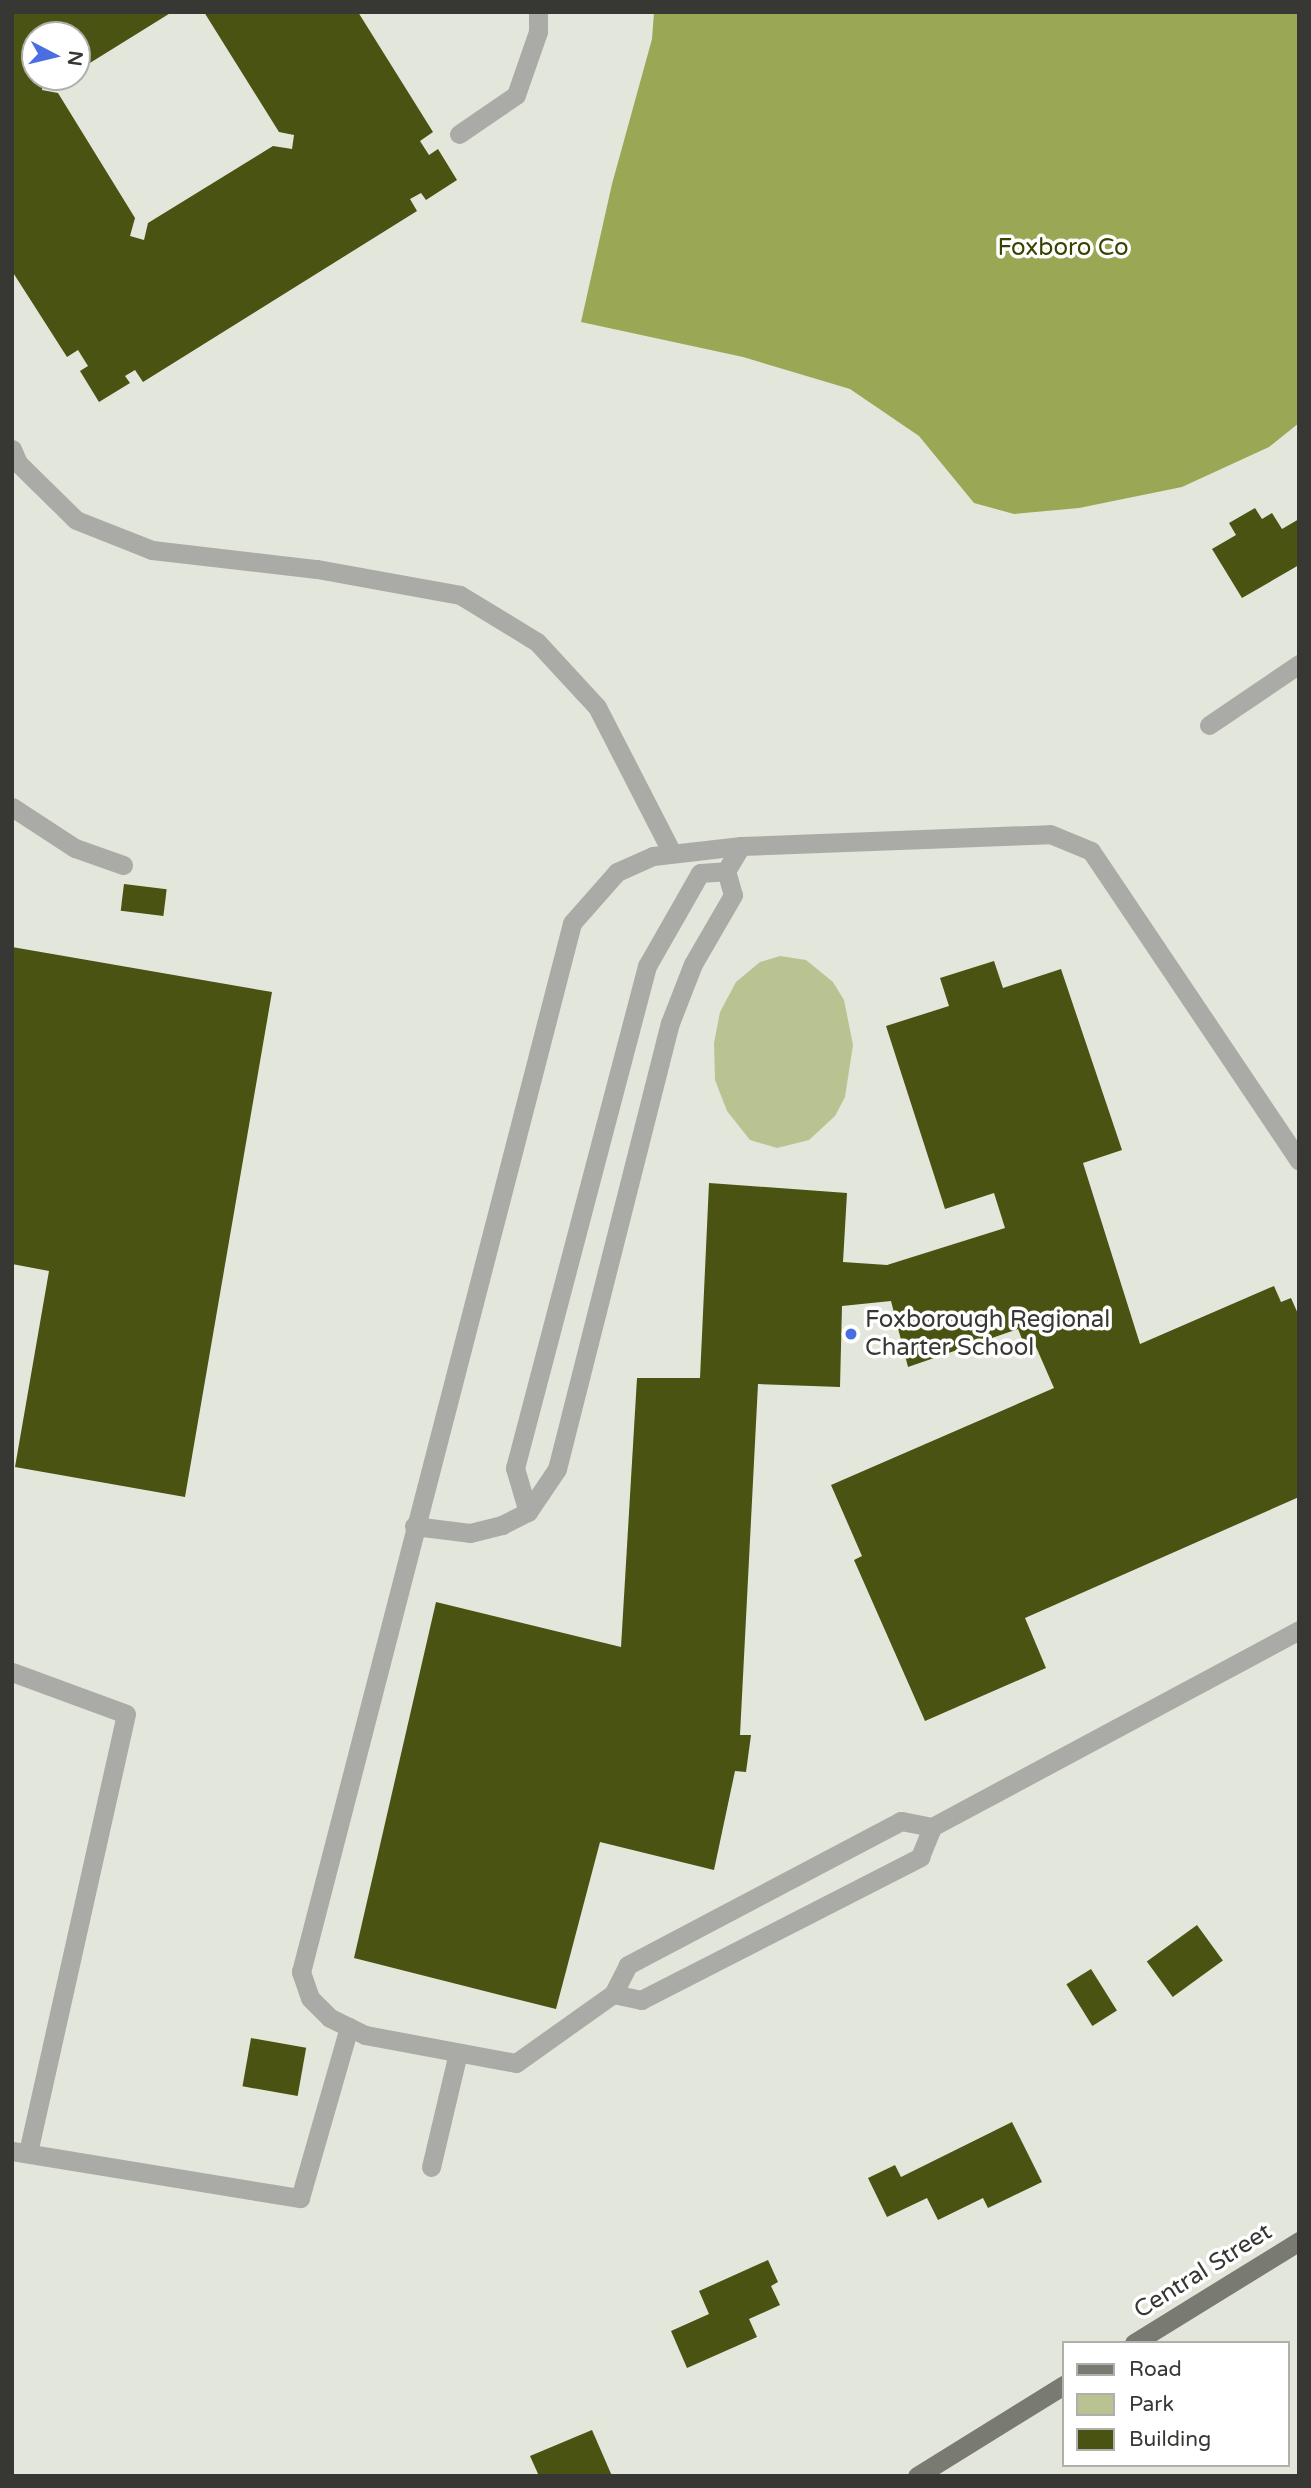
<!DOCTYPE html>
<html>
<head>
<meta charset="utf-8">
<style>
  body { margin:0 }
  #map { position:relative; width:1311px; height:2488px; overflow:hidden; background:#e3e6db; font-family:"Varela Round",sans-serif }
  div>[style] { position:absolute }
  .green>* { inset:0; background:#b9c392 }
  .forest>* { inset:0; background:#9aa855 }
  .building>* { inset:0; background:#4a5311; transform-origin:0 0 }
  .service>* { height:19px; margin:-9.5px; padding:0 9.5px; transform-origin:9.5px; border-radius:9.5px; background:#aaaba6 }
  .minor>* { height:19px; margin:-9.5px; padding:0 9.5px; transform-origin:9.5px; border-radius:9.5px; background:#aaaba6 }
  .primary>* { height:19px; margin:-9.5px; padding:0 9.5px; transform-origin:9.5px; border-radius:9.5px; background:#797a72 }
  .dots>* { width:19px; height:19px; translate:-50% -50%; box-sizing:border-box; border:4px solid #fff; border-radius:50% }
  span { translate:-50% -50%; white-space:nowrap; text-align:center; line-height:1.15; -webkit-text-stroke:7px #fff; paint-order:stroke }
  .park-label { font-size:24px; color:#3a4200 }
  .poi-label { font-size:24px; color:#373834 }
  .left { translate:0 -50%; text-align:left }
  .street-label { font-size:24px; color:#373834 }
  .frame { position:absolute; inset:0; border:14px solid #373834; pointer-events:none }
  .legend { position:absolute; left:1062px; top:2341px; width:228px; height:126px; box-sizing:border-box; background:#fff; border:2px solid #afafae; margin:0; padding:9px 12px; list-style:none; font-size:21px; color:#373834 }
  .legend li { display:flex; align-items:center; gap:14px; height:35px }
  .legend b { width:35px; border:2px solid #afafae }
  .north { position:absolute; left:21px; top:21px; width:70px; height:70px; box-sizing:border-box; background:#fff; border:2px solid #afafae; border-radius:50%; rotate:97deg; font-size:19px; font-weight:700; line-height:28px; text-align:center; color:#373834 }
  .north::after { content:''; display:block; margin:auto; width:24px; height:32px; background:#4a6ee1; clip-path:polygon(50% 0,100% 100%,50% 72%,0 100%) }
</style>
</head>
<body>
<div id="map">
  <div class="green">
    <i style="clip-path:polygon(780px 956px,806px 960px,833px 982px,844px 1000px,853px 1045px,845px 1097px,835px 1116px,809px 1140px,777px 1148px,750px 1140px,727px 1111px,715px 1080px,714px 1043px,720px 1012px,736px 982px,760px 962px)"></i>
  </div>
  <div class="forest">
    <i style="clip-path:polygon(654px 12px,1299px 12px,1299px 423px,1269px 447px,1182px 487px,1079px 508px,1014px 514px,974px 503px,919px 436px,850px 389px,743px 357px,581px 322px,612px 184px,652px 39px)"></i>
  </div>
  <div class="building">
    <i style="clip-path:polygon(12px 12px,172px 12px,77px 71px,77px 35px,35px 35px,35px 77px,44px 77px,42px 90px,58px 93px,135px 218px,130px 236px,144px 240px,148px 223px,273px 146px,292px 149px,294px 135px,279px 132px,204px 12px,358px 12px,433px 132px,420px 141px,429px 155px,438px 149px,457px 180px,426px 200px,421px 193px,410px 199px,417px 211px,143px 382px,135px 370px,125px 376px,130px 383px,99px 402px,80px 371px,88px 366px,78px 350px,67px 357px,12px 271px)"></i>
    <i style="clip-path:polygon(1255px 508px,1262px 519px,1272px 513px,1282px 529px,1299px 519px,1299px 565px,1242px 598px,1212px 549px,1236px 535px,1229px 523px)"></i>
    <i style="left:124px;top:884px;width:43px;height:27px;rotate:7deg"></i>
    <i style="clip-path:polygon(12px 947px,272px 992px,185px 1497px,15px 1467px,49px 1271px,12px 1264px)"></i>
    <i style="clip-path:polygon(994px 961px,1003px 988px,1061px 969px,1122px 1150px,1083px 1163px,1140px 1344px,1274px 1286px,1281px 1302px,1291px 1298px,1299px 1316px,1299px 1497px,1025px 1618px,1046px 1668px,925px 1721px,854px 1560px,862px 1556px,831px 1485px,1054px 1388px,1033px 1340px,1024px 1344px,1018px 1329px,908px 1367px,891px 1301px,842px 1306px,840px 1387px,758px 1384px,740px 1735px,751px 1735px,746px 1772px,735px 1771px,714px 1870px,600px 1842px,556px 2009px,354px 1958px,436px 1602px,621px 1647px,637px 1378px,700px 1378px,709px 1183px,847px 1193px,843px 1262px,887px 1265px,1005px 1228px,994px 1193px,945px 1209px,886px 1026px,949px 1006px,940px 978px)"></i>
    <i style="left:1197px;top:1925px;width:44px;height:62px;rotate:54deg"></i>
    <i style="left:1091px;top:1969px;width:49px;height:29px;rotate:58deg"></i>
    <i style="left:251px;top:2038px;width:56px;height:49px;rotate:10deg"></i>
    <i style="clip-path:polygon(1012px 2122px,1042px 2182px,988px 2208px,983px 2198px,938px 2220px,927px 2198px,887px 2217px,868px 2178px,895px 2165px,901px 2177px)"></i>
    <i style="clip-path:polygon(768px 2260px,778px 2282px,771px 2286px,780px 2305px,749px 2319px,757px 2337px,687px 2368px,671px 2331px,709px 2314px,699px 2291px)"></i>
    <i style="clip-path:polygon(592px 2430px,612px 2476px,539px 2476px,530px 2456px)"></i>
  </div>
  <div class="service">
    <i style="left:459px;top:134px;width:69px;rotate:-34.4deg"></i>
    <i style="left:516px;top:95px;width:67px;rotate:-70.8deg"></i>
    <i style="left:538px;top:32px;width:20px;rotate:-90deg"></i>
    <i style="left:12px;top:449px;width:15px;rotate:67deg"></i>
    <i style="left:18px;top:463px;width:81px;rotate:44.5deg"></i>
    <i style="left:76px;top:520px;width:82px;rotate:21.5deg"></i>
    <i style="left:152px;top:550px;width:166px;rotate:6.6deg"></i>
    <i style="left:317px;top:569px;width:145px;rotate:10.3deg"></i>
    <i style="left:460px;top:595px;width:90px;rotate:31.4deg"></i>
    <i style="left:537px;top:642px;width:88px;rotate:47.3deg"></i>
    <i style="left:597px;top:707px;width:164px;rotate:62.8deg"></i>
    <i style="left:12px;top:807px;width:75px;rotate:33.1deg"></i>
    <i style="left:75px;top:848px;width:51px;rotate:19.5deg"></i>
    <i style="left:528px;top:1512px;width:46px;rotate:-106.5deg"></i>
    <i style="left:515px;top:1468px;width:519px;rotate:-75.27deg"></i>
    <i style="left:647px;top:966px;width:107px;rotate:-60.3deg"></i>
    <i style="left:700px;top:873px;width:26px;rotate:-4deg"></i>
    <i style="left:414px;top:1526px;width:56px;rotate:7.1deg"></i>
    <i style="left:470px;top:1533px;width:33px;rotate:-14deg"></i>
    <i style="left:502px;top:1525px;width:29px;rotate:-27deg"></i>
    <i style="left:528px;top:1512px;width:52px;rotate:-56deg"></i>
    <i style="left:557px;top:1469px;width:460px;rotate:-75.8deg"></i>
    <i style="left:670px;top:1023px;width:63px;rotate:-68.7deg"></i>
    <i style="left:693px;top:964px;width:80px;rotate:-59.9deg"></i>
    <i style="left:733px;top:895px;width:25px;rotate:-106deg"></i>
    <i style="left:726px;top:871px;width:29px;rotate:-59deg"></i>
    <i style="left:12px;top:1672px;width:121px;rotate:20.2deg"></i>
    <i style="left:126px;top:1714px;width:450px;rotate:102.6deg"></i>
    <i style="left:932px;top:1827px;width:32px;rotate:-169deg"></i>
    <i style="left:901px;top:1821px;width:309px;rotate:152.2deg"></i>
    <i style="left:628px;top:1965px;width:33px;rotate:117deg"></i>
    <i style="left:613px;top:1994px;width:119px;rotate:144.6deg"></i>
    <i style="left:516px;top:2063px;width:154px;rotate:-169.5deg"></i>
    <i style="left:365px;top:2035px;width:39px;rotate:-154deg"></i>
    <i style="left:330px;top:2018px;width:28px;rotate:-135deg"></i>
    <i style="left:310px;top:1998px;width:28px;rotate:-109deg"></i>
    <i style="left:301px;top:1972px;width:1083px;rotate:-75.51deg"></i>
    <i style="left:572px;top:923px;width:68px;rotate:-48.6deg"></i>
    <i style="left:617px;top:872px;width:39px;rotate:-24deg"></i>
    <i style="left:653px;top:856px;width:89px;rotate:-6.5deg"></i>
    <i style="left:741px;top:846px;width:309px;rotate:-2.2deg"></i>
    <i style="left:1050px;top:834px;width:44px;rotate:22.5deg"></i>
    <i style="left:1091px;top:851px;width:373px;rotate:56.1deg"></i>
    <i style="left:613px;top:1994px;width:29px;rotate:12deg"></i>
    <i style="left:641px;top:2000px;width:314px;rotate:-27.1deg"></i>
    <i style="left:920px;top:1857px;width:32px;rotate:-68deg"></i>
    <i style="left:932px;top:1827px;width:417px;rotate:-28.2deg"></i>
    <i style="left:12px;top:2151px;width:292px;rotate:9.3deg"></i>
    <i style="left:300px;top:2198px;width:178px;rotate:-74deg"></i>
    <i style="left:431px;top:2167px;width:117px;rotate:-76.7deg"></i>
  </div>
  <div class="minor">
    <i style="left:1209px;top:725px;width:109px;rotate:-34.1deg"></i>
  </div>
  <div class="primary">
    <i style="left:1134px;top:2343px;width:194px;rotate:-31.7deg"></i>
    <i style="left:917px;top:2476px;width:173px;rotate:-31.8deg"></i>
  </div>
  <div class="dots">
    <i style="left:851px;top:1334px;background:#4a6ee1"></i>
  </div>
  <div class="park-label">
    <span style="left:1063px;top:248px">Foxboro Co</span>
  </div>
  <div class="poi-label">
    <span class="left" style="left:865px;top:1334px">Foxborough Regional<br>Charter School</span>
  </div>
  <div class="street-label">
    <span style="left:1203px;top:2271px;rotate:-32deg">Central Street</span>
  </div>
  <div class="frame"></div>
  <ul class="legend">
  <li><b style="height:9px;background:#797a72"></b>Road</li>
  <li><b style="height:19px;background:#b9c392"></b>Park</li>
  <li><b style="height:19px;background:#4a5311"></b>Building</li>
  </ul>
  <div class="north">N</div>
</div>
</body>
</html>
